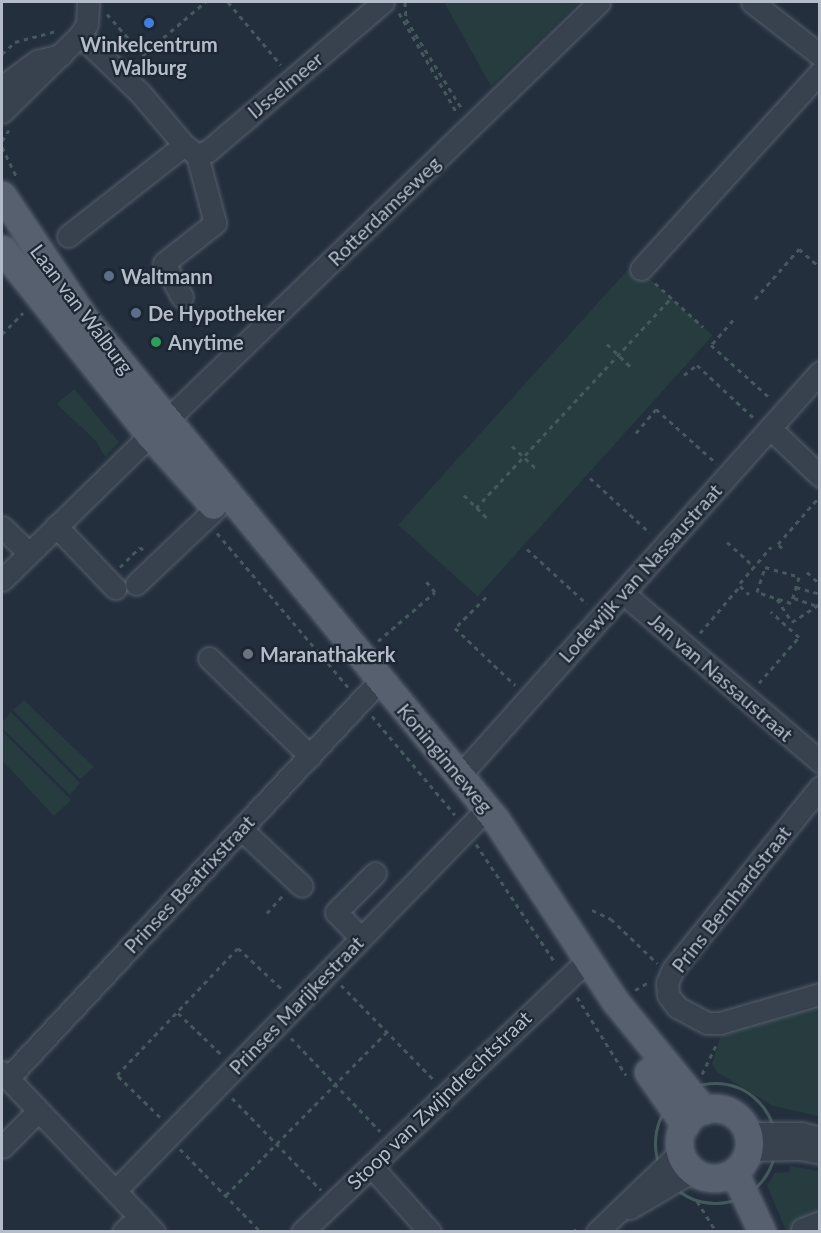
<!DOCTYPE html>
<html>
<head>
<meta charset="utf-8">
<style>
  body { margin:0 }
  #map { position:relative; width:821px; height:1233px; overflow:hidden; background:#242f3e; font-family:Lato,sans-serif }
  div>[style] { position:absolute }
  .green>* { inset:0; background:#263c3f; transform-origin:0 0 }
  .path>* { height:3px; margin-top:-1.5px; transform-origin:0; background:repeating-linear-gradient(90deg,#44595c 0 4.5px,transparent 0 9px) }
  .path>.ring { margin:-1.5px; padding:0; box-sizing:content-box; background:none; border:3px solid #44595c; border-radius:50% }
  .roads { filter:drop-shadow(0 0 2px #565f6c) drop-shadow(0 0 2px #565f6c) }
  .minor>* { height:21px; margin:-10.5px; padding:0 10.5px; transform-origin:10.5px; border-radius:10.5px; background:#38414e }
  .major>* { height:27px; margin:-13.5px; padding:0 13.5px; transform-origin:13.5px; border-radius:13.5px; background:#56606e }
  .major>.ring { margin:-13.5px; padding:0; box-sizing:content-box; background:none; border:27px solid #56606e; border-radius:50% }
  .dots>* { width:16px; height:16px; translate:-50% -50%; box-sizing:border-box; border:3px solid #1d2633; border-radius:50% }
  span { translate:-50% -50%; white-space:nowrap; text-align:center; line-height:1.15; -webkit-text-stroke:4.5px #1d2633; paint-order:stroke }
  .poi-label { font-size:20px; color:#b4bcc9; font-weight:700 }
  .left { translate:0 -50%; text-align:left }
  .street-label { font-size:20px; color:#b4bcc9 }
  .frame { position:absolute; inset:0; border:3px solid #b4bcc9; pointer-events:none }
</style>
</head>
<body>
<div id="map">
  <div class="green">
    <i style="clip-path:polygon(444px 2px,579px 2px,491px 86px)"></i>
    <i style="left:633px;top:264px;width:107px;height:351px;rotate:42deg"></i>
    <i style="clip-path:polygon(74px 389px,119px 442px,105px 457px,96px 441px,57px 404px)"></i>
    <i style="clip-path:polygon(24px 700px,94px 767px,80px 779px,13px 710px)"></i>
    <i style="clip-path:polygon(11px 712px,80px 783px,70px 795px,2px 728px,2px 722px)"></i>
    <i style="clip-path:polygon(2px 731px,71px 800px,54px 816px,2px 760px)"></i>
    <i style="clip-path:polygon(819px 1001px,819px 1116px,773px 1106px,717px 1072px,712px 1064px,723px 1029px)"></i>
    <i style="clip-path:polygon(790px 1166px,819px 1171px,819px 1216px,797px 1231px,786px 1231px,767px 1185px,775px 1173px,789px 1172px)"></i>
  </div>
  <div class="path">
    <i style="left:228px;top:2px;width:82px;rotate:49.9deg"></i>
    <i style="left:405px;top:2px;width:17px;rotate:87deg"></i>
    <i style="left:406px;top:19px;width:106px;rotate:58.1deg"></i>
    <i style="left:399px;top:13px;width:116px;rotate:59.9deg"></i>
    <i style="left:107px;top:14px;width:55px;rotate:48.7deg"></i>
    <i style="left:143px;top:55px;width:82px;rotate:-40.5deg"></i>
    <i style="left:2px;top:54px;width:18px;rotate:-43deg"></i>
    <i style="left:15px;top:42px;width:42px;rotate:-15deg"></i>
    <i style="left:2px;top:141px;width:13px;rotate:-58deg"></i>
    <i style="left:2px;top:147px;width:34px;rotate:64deg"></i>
    <i style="left:655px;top:283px;width:65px;rotate:42.5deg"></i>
    <i style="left:755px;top:299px;width:67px;rotate:-48.7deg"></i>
    <i style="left:799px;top:249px;width:28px;rotate:41deg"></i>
    <i style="left:733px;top:320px;width:33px;rotate:131deg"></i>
    <i style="left:711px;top:345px;width:79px;rotate:41.9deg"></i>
    <i style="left:2px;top:334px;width:30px;rotate:-45deg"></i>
    <i style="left:607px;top:344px;width:33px;rotate:44deg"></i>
    <i style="left:684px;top:375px;width:16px;rotate:-38deg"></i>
    <i style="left:697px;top:365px;width:79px;rotate:43deg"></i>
    <i style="left:636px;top:433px;width:31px;rotate:-50deg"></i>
    <i style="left:656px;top:409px;width:81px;rotate:42deg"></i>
    <i style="left:512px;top:446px;width:33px;rotate:43deg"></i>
    <i style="left:590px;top:478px;width:81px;rotate:42.5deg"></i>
    <i style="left:464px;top:495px;width:34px;rotate:45deg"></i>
    <i style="left:476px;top:508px;width:287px;rotate:-47.1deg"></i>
    <i style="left:217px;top:533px;width:204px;rotate:49.6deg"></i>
    <i style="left:727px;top:542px;width:36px;rotate:42deg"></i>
    <i style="left:782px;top:548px;width:6px;rotate:-135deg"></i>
    <i style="left:778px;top:544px;width:64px;rotate:-48.8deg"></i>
    <i style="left:527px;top:549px;width:81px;rotate:42.5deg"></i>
    <i style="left:120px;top:567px;width:28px;rotate:-45deg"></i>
    <i style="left:140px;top:547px;width:4px;rotate:45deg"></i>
    <i style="left:765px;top:567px;width:35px;rotate:16deg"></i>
    <i style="left:799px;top:577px;width:27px;rotate:107deg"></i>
    <i style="left:791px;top:603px;width:36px;rotate:-162deg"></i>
    <i style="left:757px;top:592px;width:26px;rotate:-72deg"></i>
    <i style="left:807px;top:572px;width:18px;rotate:43deg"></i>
    <i style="left:740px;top:583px;width:48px;rotate:-49.3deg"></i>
    <i style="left:796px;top:587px;width:25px;rotate:16deg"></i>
    <i style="left:486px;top:597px;width:44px;rotate:135deg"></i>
    <i style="left:455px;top:628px;width:83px;rotate:43.5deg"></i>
    <i style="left:794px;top:598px;width:24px;rotate:19deg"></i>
    <i style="left:817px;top:606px;width:4px;rotate:-45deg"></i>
    <i style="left:777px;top:599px;width:27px;rotate:57deg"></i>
    <i style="left:792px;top:622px;width:30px;rotate:-33deg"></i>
    <i style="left:700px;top:633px;width:62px;rotate:-49.6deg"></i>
    <i style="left:740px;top:586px;width:12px;rotate:42deg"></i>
    <i style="left:378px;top:641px;width:75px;rotate:-40.7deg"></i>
    <i style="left:435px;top:592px;width:17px;rotate:-130deg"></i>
    <i style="left:759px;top:683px;width:61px;rotate:-49deg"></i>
    <i style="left:799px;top:637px;width:38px;rotate:-138deg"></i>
    <i style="left:372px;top:716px;width:129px;rotate:50deg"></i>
    <i style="left:476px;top:844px;width:144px;rotate:56.3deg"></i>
    <i style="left:592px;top:910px;width:21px;rotate:25deg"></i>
    <i style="left:611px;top:919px;width:64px;rotate:43.7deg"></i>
    <i style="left:267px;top:913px;width:27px;rotate:-48deg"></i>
    <i style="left:341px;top:985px;width:134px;rotate:45.6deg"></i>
    <i style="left:635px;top:990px;width:14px;rotate:-30deg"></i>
    <i style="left:577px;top:997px;width:92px;rotate:57.9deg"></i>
    <i style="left:178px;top:1013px;width:61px;rotate:43.7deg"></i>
    <i style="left:291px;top:1038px;width:129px;rotate:46.3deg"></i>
    <i style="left:702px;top:1074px;width:34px;rotate:-64deg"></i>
    <i class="ring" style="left:655px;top:1083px;width:117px;height:117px"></i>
    <i style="left:232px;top:1098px;width:128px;rotate:45.9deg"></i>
    <i style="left:160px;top:1117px;width:60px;rotate:-135.7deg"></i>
    <i style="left:117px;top:1075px;width:175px;rotate:-46.4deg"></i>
    <i style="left:238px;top:948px;width:62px;rotate:43deg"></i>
    <i style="left:180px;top:1149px;width:116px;rotate:45.7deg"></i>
    <i style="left:226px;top:1195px;width:229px;rotate:-45.4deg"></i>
    <i style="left:697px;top:1201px;width:36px;rotate:58deg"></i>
    <i style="left:573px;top:1232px;width:8px;rotate:-45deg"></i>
  </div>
  <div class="roads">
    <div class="minor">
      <i style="left:752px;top:2px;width:86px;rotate:37.9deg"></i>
      <i style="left:80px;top:35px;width:85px;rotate:44deg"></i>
      <i style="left:141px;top:94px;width:67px;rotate:49.9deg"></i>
      <i style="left:2px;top:87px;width:44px;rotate:-36.6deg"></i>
      <i style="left:37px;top:61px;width:25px;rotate:-14deg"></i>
      <i style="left:2px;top:112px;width:110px;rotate:-44.6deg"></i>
      <i style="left:80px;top:35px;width:13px;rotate:-58deg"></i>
      <i style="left:87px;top:24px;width:22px;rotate:-87deg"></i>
      <i style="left:68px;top:236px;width:147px;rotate:-38.1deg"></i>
      <i style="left:184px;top:145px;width:16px;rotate:38deg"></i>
      <i style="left:197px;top:155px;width:12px;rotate:-20deg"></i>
      <i style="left:208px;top:151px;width:230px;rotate:-40.4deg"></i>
      <i style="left:641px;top:269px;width:266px;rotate:-47.7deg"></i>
      <i style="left:182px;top:297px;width:38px;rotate:-118deg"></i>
      <i style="left:164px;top:263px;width:65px;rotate:-38.1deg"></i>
      <i style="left:215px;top:223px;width:70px;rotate:-104.8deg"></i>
      <i style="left:168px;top:419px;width:600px;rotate:-44.05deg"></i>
      <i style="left:770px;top:428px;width:69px;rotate:43.8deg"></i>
      <i style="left:56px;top:526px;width:86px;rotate:46.4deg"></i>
      <i style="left:2px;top:527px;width:37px;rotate:44deg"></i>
      <i style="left:2px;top:580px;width:207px;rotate:-44.4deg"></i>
      <i style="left:136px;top:584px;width:110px;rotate:-43.5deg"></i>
      <i style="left:623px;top:593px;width:259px;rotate:40.5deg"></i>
      <i style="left:209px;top:658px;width:141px;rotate:44.1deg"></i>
      <i style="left:461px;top:774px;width:539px;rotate:-48.23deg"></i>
      <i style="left:820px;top:787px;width:234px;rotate:128.9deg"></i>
      <i style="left:673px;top:969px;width:15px;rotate:113deg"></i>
      <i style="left:667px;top:983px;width:12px;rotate:85deg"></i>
      <i style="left:668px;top:995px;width:15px;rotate:53deg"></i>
      <i style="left:677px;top:1007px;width:34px;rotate:28deg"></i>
      <i style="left:707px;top:1023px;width:13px"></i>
      <i style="left:720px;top:1023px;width:104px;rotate:-16.2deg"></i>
      <i style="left:241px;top:829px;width:83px;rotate:43.1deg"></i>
      <i style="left:361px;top:938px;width:36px;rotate:-134deg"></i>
      <i style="left:336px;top:912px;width:55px;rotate:-45deg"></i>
      <i style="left:2px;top:1072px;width:221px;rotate:46.5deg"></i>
      <i style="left:8px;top:1078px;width:531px;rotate:-46.91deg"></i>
      <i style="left:748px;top:1133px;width:53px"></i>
      <i style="left:801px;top:1133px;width:20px;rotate:15deg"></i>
      <i style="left:2px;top:1147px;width:51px;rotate:-45deg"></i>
      <i style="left:748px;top:1150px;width:52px;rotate:-1.1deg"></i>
      <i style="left:800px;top:1149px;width:20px;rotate:11deg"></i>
      <i style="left:371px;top:1166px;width:89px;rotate:48.2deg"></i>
      <i style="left:116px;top:1190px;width:518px;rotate:-45.78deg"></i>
      <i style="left:630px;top:1208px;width:73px;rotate:-30.4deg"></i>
      <i style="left:802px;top:1229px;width:19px;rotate:-21deg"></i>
      <i style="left:123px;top:1232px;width:23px;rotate:-43deg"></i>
      <i style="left:302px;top:1232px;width:380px;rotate:-43.6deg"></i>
      <i style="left:597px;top:1232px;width:115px;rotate:-43.9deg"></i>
    </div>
    <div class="major">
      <i style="left:2px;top:195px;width:153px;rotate:56.2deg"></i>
      <i style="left:87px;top:322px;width:644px;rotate:50.6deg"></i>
      <i style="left:496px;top:820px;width:217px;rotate:56.7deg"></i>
      <i style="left:615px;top:1001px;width:141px;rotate:50.8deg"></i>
      <i style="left:2px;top:249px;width:238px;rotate:51.5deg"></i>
      <i style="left:150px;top:435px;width:94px;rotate:48deg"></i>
      <i style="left:648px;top:1072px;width:65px;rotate:55.1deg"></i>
      <i class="ring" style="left:679px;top:1108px;width:43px;height:43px"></i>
      <i style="left:734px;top:1172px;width:66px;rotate:65deg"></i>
    </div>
  </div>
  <div class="dots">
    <i style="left:149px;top:23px;background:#3f7fe0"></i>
    <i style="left:109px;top:276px;background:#5c6f8a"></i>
    <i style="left:136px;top:313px;background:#5c6f8a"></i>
    <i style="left:156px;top:342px;background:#2e9e5b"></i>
    <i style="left:248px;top:654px;background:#6b7280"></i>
  </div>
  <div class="poi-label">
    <span style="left:149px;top:56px">Winkelcentrum<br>Walburg</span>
    <span class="left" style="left:121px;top:276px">Waltmann</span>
    <span class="left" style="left:148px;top:313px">De Hypotheker</span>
    <span class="left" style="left:168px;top:342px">Anytime</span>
    <span class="left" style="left:260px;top:654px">Maranathakerk</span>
  </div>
  <div class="street-label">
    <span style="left:285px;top:85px;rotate:-40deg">IJsselmeer</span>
    <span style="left:384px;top:211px;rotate:-44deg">Rotterdamseweg</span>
    <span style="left:82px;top:309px;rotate:53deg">Laan van Walburg</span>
    <span style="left:640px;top:573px;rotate:-48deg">Lodewijk van Nassaustraat</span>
    <span style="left:721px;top:677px;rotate:41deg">Jan van Nassaustraat</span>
    <span style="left:445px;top:758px;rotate:50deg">Koninginneweg</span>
    <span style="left:189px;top:884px;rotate:-47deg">Prinses Beatrixstraat</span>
    <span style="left:731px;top:899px;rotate:-52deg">Prins Bernhardstraat</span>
    <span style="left:296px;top:1005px;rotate:-46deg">Prinses Marijkestraat</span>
    <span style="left:439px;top:1100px;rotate:-44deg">Stoop van Zwijndrechtstraat</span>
  </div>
  <div class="frame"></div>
</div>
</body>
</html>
